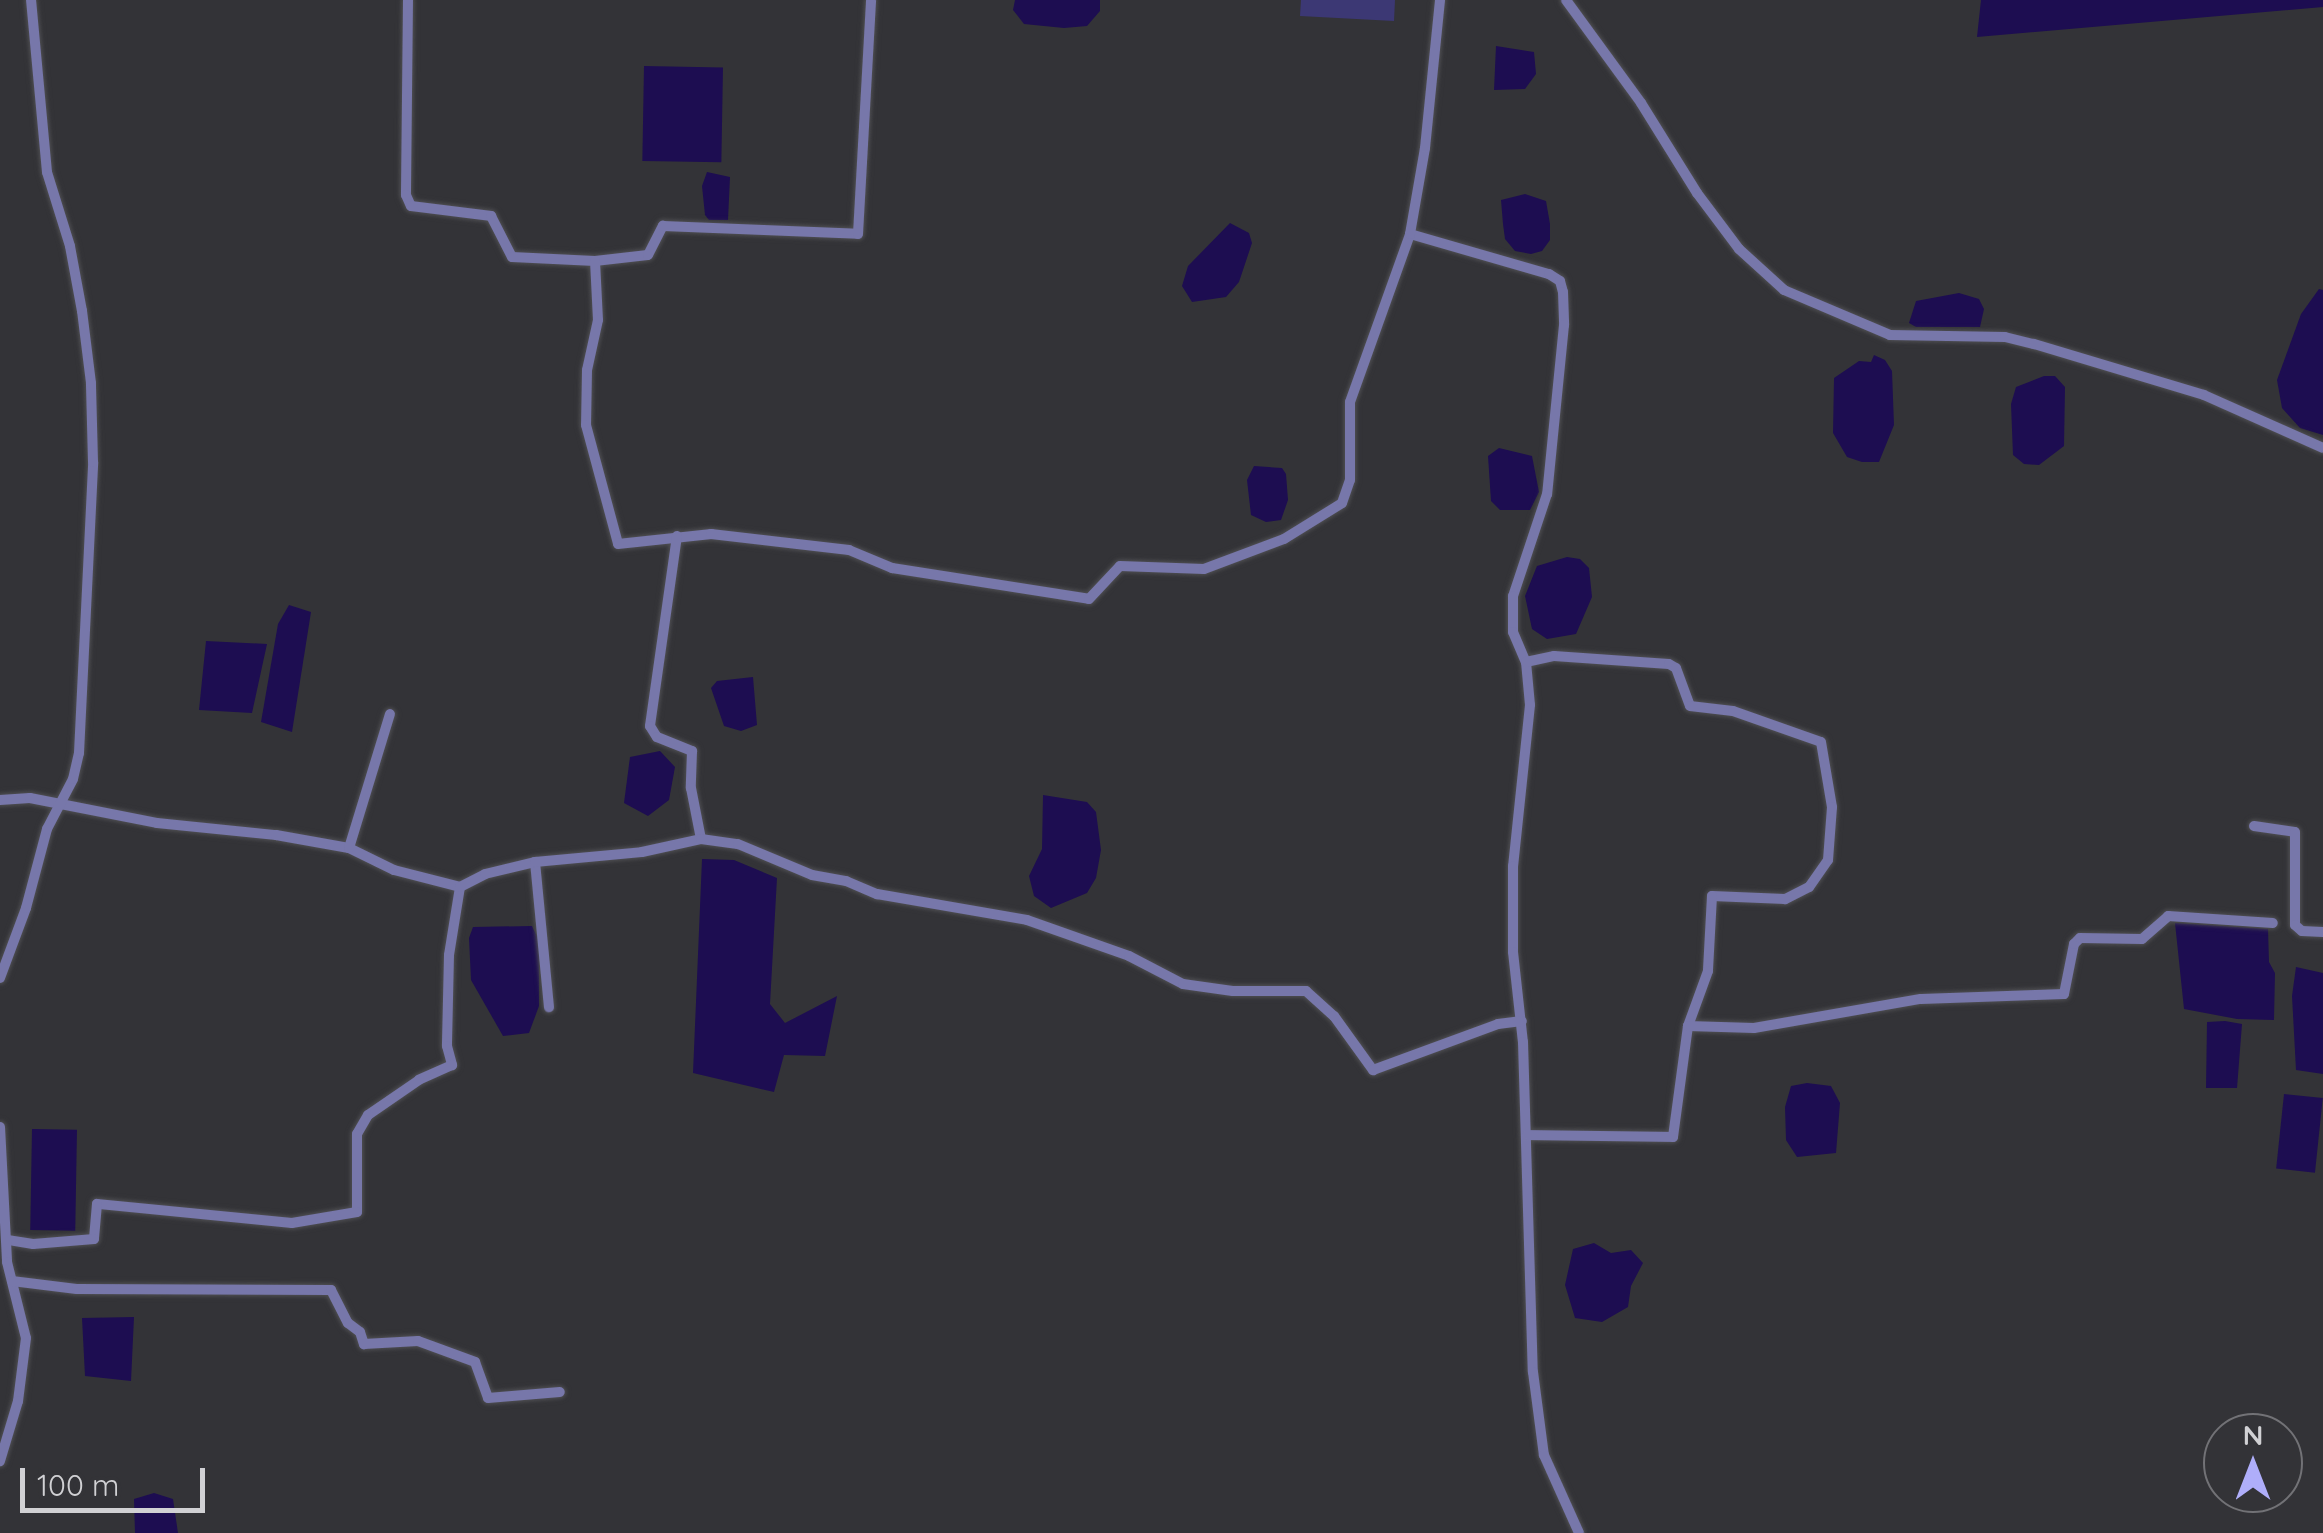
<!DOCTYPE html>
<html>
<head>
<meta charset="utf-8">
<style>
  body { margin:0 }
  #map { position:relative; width:2323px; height:1533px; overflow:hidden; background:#333337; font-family:Quicksand,sans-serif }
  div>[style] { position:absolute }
  .green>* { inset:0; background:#3c3874 }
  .water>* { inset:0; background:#1d0d51; transform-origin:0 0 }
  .roads { filter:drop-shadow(0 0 2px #4f4f53) drop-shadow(0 0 2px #4f4f53) }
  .minor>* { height:10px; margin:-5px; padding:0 5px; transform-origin:5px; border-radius:5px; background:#77a }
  span { translate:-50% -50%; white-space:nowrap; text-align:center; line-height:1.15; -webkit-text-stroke:10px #333337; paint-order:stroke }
  .north { position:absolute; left:2203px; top:1413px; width:100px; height:100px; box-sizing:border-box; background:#333337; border:2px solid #727276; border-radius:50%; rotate:0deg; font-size:28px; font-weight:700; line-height:40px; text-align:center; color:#d1d1d4 }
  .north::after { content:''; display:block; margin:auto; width:35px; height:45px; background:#afaefa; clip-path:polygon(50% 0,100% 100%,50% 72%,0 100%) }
  .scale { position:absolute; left:20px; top:1468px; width:185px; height:45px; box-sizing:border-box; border:5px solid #d1d1d4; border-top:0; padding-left:12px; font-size:30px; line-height:35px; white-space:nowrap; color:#d1d1d4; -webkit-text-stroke:8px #333337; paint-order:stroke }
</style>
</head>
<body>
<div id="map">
  <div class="green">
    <i style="clip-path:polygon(1301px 0,1395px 0,1394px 21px,1300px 16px)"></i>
  </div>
  <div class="water">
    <i style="clip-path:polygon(1015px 0,1100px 0,1100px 11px,1087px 26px,1064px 28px,1024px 24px,1013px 10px)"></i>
    <i style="clip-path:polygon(1981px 0,2323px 0,2323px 7px,1977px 37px)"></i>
    <i style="clip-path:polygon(1496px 46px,1534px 52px,1536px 74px,1525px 89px,1494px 90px)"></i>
    <i style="left:644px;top:66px;width:79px;height:95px;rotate:1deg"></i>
    <i style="clip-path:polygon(707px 172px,730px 177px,728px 220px,709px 220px,705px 215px,702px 186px)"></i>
    <i style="clip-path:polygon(1525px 194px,1546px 201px,1550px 224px,1550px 240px,1542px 251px,1531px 254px,1515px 251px,1505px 239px,1503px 224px,1501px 200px)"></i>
    <i style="clip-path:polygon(1230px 223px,1249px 233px,1252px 243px,1239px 282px,1226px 297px,1192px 302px,1182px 286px,1188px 266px)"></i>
    <i style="clip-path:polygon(2319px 289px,2323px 290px,2323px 435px,2300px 428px,2282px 408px,2277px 380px,2301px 314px)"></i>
    <i style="clip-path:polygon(1959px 293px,1979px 299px,1984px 309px,1980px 327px,1916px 327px,1909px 323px,1916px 301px)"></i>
    <i style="clip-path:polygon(1874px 355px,1885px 360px,1892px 371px,1894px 425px,1879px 462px,1862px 462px,1847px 457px,1833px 433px,1834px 378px,1859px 361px,1871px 362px)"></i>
    <i style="clip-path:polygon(2044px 376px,2055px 376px,2065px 387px,2064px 446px,2039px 465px,2024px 464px,2013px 455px,2011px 404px,2016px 387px)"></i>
    <i style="clip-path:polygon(1499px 448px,1532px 456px,1539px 492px,1530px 510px,1500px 510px,1491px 501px,1488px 456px)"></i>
    <i style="clip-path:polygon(1254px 466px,1282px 468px,1286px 474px,1288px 500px,1281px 520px,1266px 522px,1251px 515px,1247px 480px)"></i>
    <i style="clip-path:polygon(1567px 557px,1580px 559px,1589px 568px,1592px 597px,1576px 634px,1547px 639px,1532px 629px,1525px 596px,1537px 566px)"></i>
    <i style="clip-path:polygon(289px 605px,311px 612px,292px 732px,261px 722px,278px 624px)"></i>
    <i style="clip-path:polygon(206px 641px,267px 644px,252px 713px,199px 710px)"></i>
    <i style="clip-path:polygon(753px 677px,757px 725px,741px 731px,724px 726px,711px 688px,717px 681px)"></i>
    <i style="clip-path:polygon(660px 751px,675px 767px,669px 800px,648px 816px,624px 803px,630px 757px)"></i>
    <i style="clip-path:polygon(1043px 795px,1087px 802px,1096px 812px,1101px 850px,1096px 878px,1087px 893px,1051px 908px,1034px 896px,1029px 876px,1042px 849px)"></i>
    <i style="clip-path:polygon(702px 859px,734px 860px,777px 878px,770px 1004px,785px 1023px,837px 996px,825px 1056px,784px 1055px,774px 1092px,693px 1073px)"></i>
    <i style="clip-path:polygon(2175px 923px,2268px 929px,2269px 962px,2275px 973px,2274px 1020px,2237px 1019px,2184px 1009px)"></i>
    <i style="clip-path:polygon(532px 926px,539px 941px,539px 1006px,529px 1033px,503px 1036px,471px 980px,469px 938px,473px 927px)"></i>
    <i style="clip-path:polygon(2296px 967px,2323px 973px,2323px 1074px,2296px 1070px,2292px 996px)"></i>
    <i style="clip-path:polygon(2225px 1021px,2242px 1024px,2237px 1088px,2206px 1088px,2207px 1022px)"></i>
    <i style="clip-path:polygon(1807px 1083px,1831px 1086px,1840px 1103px,1836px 1153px,1797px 1157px,1786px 1140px,1785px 1107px,1791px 1086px)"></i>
    <i style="left:2284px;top:1094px;width:39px;height:75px;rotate:6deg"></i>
    <i style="left:32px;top:1129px;width:45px;height:101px;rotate:1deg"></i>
    <i style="clip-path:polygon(1594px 1243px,1611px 1253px,1631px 1250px,1643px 1263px,1631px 1286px,1628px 1307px,1602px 1322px,1575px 1318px,1565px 1285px,1573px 1249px)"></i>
    <i style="clip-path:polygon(134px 1317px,131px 1381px,85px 1376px,82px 1318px)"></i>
    <i style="clip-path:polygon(154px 1493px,173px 1499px,178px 1533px,135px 1533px,134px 1499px)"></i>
  </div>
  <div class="roads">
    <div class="minor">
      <i style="left:408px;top:0;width:195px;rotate:90.6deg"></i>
      <i style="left:406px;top:195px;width:12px;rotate:66deg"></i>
      <i style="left:411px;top:206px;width:81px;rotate:7.1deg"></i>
      <i style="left:491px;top:216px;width:46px;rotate:62.9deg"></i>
      <i style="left:512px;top:257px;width:83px;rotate:2.8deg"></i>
      <i style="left:595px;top:261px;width:53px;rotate:-6.5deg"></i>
      <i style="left:648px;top:255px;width:33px;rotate:-63deg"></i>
      <i style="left:663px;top:226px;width:195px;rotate:2.3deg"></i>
      <i style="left:858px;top:234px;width:234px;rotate:-86.8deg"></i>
      <i style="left:1566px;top:0;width:127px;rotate:53.9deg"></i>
      <i style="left:1641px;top:103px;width:106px;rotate:58.1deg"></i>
      <i style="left:1697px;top:193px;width:70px;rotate:53.1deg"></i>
      <i style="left:1739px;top:249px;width:61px;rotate:42.3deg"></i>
      <i style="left:1784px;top:290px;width:115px;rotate:23deg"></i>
      <i style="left:1890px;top:335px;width:115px;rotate:1deg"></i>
      <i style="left:2005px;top:337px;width:30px;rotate:14deg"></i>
      <i style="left:2034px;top:344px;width:177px;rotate:16.7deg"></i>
      <i style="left:2204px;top:395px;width:130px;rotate:24deg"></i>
      <i style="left:1410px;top:234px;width:145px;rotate:16.1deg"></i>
      <i style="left:1549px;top:274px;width:13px;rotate:32deg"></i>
      <i style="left:1560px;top:281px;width:11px;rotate:75deg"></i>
      <i style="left:1563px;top:292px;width:33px;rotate:88deg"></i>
      <i style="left:1564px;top:325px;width:170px;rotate:95.7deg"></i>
      <i style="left:1547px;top:494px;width:108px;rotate:108.4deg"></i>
      <i style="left:1513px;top:596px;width:36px;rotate:90deg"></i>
      <i style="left:1513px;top:632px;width:33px;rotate:67deg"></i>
      <i style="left:1526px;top:662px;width:43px;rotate:84.7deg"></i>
      <i style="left:1530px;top:705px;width:162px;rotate:96deg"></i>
      <i style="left:1513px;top:866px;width:86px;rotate:90deg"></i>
      <i style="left:1513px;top:952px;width:91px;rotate:83.7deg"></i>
      <i style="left:1523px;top:1042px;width:330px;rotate:88.3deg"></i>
      <i style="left:1533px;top:1372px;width:84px;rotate:82.5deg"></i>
      <i style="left:1544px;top:1455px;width:85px;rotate:65.8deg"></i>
      <i style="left:595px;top:261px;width:59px;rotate:87.1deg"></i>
      <i style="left:598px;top:320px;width:51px;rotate:102.4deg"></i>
      <i style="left:587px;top:370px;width:55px;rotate:91deg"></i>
      <i style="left:586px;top:425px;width:123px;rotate:74.9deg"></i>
      <i style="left:618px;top:544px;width:94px;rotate:-6.1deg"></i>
      <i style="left:711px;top:534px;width:139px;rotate:6.6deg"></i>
      <i style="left:849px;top:550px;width:47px;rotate:22.7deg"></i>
      <i style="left:892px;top:568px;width:199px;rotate:8.9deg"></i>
      <i style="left:1089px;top:599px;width:45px;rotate:-46.8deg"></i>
      <i style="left:1120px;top:566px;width:84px;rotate:2deg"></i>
      <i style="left:1204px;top:569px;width:85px;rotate:-20.6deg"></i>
      <i style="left:1284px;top:539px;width:68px;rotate:-31.8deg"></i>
      <i style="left:1342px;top:503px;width:24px;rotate:-71deg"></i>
      <i style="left:1350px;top:480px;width:78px;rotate:-90deg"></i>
      <i style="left:1350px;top:402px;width:178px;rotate:-70.3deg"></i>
      <i style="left:1410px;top:234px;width:87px;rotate:-80.1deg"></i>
      <i style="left:1425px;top:148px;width:149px;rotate:-84.2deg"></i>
      <i style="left:677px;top:536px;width:192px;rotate:98.1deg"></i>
      <i style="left:650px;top:726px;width:13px;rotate:58deg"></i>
      <i style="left:657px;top:737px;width:38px;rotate:22deg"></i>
      <i style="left:692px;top:751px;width:37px;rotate:92deg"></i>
      <i style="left:691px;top:788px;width:52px;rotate:78.9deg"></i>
      <i style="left:1526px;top:662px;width:29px;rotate:-12deg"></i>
      <i style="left:1554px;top:656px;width:115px;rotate:4deg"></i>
      <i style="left:1669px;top:664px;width:8px;rotate:30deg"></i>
      <i style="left:1676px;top:668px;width:40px;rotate:69.8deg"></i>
      <i style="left:1690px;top:706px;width:43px;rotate:6.6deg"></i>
      <i style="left:1733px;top:711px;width:93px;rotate:19.4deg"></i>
      <i style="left:1821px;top:742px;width:66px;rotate:80.4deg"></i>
      <i style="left:1832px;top:807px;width:53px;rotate:94.3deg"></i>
      <i style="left:1828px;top:860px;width:33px;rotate:125deg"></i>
      <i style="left:1809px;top:887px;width:27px;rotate:153deg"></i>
      <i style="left:1785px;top:899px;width:73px;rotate:-177.6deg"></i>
      <i style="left:1712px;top:896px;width:75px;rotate:93.1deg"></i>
      <i style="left:1708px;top:971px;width:59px;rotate:110deg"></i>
      <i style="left:1688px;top:1026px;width:112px;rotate:97.7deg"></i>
      <i style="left:1673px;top:1137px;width:146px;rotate:-179.2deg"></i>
      <i style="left:0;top:800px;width:30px;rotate:-4deg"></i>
      <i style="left:30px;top:798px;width:129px;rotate:11.1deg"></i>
      <i style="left:157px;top:823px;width:120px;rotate:5.8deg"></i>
      <i style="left:276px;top:835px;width:74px;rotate:10.1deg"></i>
      <i style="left:349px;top:848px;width:50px;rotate:26.1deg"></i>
      <i style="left:394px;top:870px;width:68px;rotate:14.4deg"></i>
      <i style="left:460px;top:887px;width:69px;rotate:99.2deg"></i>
      <i style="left:449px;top:955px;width:91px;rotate:91.3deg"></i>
      <i style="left:447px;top:1046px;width:20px;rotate:75deg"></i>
      <i style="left:452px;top:1065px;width:36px;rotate:156deg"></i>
      <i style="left:419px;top:1080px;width:62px;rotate:145.5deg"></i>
      <i style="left:368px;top:1115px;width:22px;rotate:120deg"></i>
      <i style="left:357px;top:1134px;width:78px;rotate:90deg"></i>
      <i style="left:357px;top:1212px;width:66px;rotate:170.4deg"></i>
      <i style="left:292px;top:1223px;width:196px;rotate:-174.4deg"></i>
      <i style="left:97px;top:1204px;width:35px;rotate:95deg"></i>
      <i style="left:94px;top:1239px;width:61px;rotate:175.3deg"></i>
      <i style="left:33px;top:1244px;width:26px;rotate:-171deg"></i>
      <i style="left:2254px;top:826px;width:41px;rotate:8.3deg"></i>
      <i style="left:2295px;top:832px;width:93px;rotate:90deg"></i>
      <i style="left:2295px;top:925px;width:9px;rotate:41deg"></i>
      <i style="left:2302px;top:931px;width:21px;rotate:3deg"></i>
      <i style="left:349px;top:848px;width:140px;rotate:-73deg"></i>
      <i style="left:535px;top:862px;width:146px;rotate:84.5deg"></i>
      <i style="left:460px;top:887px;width:28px;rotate:-27deg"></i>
      <i style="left:485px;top:874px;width:51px;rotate:-13.5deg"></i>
      <i style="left:535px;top:862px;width:107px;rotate:-5.3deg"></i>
      <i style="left:642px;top:852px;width:60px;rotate:-12.4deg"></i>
      <i style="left:701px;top:839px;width:37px;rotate:8deg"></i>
      <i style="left:738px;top:844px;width:80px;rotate:22.7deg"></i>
      <i style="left:812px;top:875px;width:35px;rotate:10deg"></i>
      <i style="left:846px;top:881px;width:34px;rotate:23deg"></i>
      <i style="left:877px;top:894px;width:152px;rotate:9.8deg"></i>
      <i style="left:1027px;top:920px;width:108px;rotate:19.4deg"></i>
      <i style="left:1129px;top:956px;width:61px;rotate:27.4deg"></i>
      <i style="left:1183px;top:984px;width:50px;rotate:8deg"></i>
      <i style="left:1233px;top:991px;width:73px"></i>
      <i style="left:1306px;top:991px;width:38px;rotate:42deg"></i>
      <i style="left:1334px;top:1016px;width:67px;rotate:54.2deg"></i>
      <i style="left:1373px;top:1070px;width:133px;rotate:-20.2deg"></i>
      <i style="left:1498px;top:1024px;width:24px;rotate:-7deg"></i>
      <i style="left:0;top:978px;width:75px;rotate:-69.6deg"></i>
      <i style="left:26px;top:908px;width:82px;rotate:-75.1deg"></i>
      <i style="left:47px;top:829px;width:56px;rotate:-62.5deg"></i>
      <i style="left:73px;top:779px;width:27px;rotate:-77deg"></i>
      <i style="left:79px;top:753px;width:291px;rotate:-87.2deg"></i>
      <i style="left:93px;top:462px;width:79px;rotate:-91.5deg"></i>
      <i style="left:91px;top:383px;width:73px;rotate:-97.1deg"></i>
      <i style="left:82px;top:311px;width:66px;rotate:-100.5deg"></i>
      <i style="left:70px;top:246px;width:77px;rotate:-107.3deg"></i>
      <i style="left:47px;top:172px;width:173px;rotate:-95.3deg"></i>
      <i style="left:1688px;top:1026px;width:66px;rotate:1.7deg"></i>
      <i style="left:1754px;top:1028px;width:169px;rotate:-9.9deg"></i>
      <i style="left:1921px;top:999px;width:143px;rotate:-2deg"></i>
      <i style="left:2064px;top:994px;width:51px;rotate:-78.7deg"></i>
      <i style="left:2074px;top:944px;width:8px;rotate:-45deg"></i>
      <i style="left:2080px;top:938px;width:62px;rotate:0.9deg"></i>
      <i style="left:2142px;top:939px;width:35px;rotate:-41deg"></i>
      <i style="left:2168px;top:916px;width:105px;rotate:3.8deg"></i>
      <i style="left:0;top:1127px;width:135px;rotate:87deg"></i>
      <i style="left:7px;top:1262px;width:78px;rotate:76deg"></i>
      <i style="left:26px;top:1338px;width:64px;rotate:97.2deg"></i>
      <i style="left:18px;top:1401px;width:63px;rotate:106.7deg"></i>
      <i style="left:12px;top:1281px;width:65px;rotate:7deg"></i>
      <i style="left:77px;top:1289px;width:254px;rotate:0.2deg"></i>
      <i style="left:331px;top:1290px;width:37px;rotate:63deg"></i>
      <i style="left:348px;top:1323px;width:15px;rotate:37deg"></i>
      <i style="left:360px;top:1332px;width:13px;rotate:72deg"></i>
      <i style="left:364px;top:1344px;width:54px;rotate:-3.2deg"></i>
      <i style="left:418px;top:1341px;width:61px;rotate:20.2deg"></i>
      <i style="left:475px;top:1362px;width:38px;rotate:70deg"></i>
      <i style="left:488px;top:1398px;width:72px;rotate:-4.8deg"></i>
    </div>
  </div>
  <div class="north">N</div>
  <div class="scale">100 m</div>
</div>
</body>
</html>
